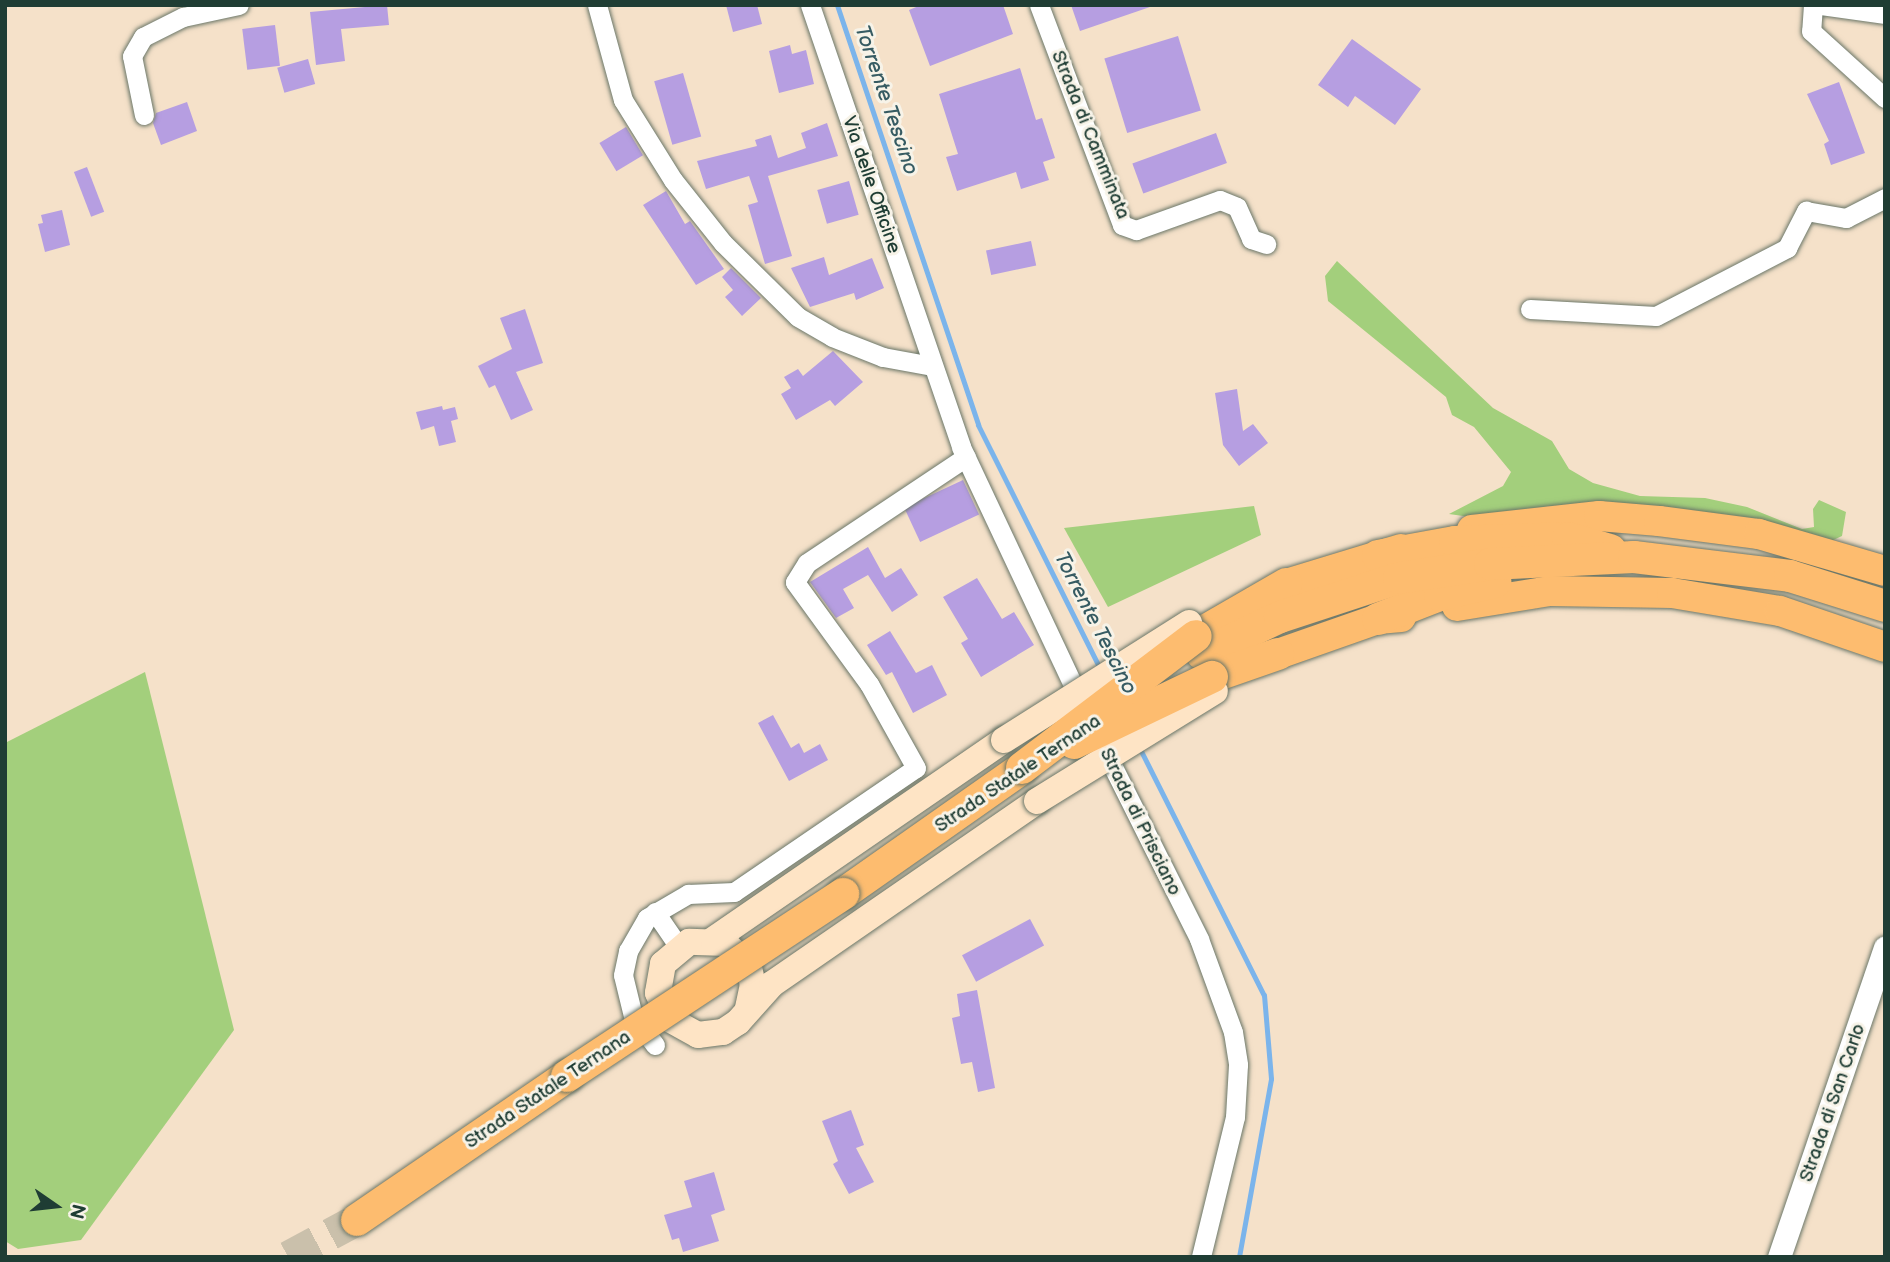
<!DOCTYPE html>
<html>
<head>
<meta charset="utf-8">
<style>
  body { margin:0 }
  #map { position:relative; width:1890px; height:1262px; overflow:hidden; background:#f5e1c9; font-family:"Balsamiq Sans",sans-serif }
  div>[style] { position:absolute }
  .green>* { inset:0; background:#a3cf7c }
  .stream>* { height:5px; margin:-2.5px; padding:0 2.5px; transform-origin:2.5px; border-radius:2.5px; background:#7bb4eb }
  .building>* { inset:0; background:#b69ee1; transform-origin:0 0 }
  .trunk-tunnel>* { height:32px; margin-top:-16px; transform-origin:0; background:repeating-linear-gradient(90deg,#cac0ab 0 32px,transparent 0 48px) }
  .roads { filter:drop-shadow(0 0 2px #6a7668) drop-shadow(0 0 2px #6a7668) }
  .minor>* { height:19px; margin:-9.5px; padding:0 9.5px; transform-origin:9.5px; border-radius:9.5px; background:#fff }
  .tertiary>* { height:23px; margin:-11.5px; padding:0 11.5px; transform-origin:11.5px; border-radius:11.5px; background:#fff }
  .secondary>* { height:26px; margin:-13px; padding:0 13px; transform-origin:13px; border-radius:13px; background:#fee4c5 }
  .primary>* { height:30px; margin:-15px; padding:0 15px; transform-origin:15px; border-radius:15px; background:#fdbc6f }
  .trunk>* { height:32px; margin:-16px; padding:0 16px; transform-origin:16px; border-radius:16px; background:#fdbc6f }
  .bridges { filter:drop-shadow(0 0 2px #6a7668) drop-shadow(0 0 2px #6a7668) }
  .secondary-bridge>* { height:26px; margin:-13px; padding:0 13px; transform-origin:13px; border-radius:13px; background:#fee4c5 }
  .trunk-bridge>* { height:32px; margin:-16px; padding:0 16px; transform-origin:16px; border-radius:16px; background:#fdbc6f }
  span { translate:-50% -50%; white-space:nowrap; text-align:center; line-height:1.15; -webkit-text-stroke:6px #f7f3e8; paint-order:stroke }
  .street-label { font-size:19px; color:#1f3d34 }
  .water-label { font-size:21px; color:#365b62; font-style:italic }
  .frame { position:absolute; inset:0; border:7px solid #1f3d34; pointer-events:none }
  .north { position:absolute; left:21px; top:1171px; width:70px; height:70px; -webkit-text-stroke:5px #f7f3e8; paint-order:stroke; rotate:104deg; font-size:19px; font-weight:700; line-height:28px; text-align:center; color:#1f3d34 }
  .north::after { content:''; display:block; margin:auto; width:24px; height:32px; background:#1f3d34; clip-path:polygon(50% 0,100% 100%,50% 72%,0 100%) }
</style>
</head>
<body>
<div id="map">
  <div class="green">
    <i style="clip-path:polygon(1337px 261px,1493px 408px,1552px 441px,1569px 469px,1593px 483px,1640px 496px,1705px 498px,1747px 507px,1802px 529px,1814px 527px,1813px 509px,1819px 500px,1846px 512px,1842px 536px,1829px 542px,1623px 506px,1549px 506px,1491px 520px,1449px 514px,1503px 486px,1511px 472px,1474px 427px,1452px 415px,1446px 397px,1328px 301px,1325px 276px)"></i>
    <i style="clip-path:polygon(1254px 506px,1261px 535px,1108px 607px,1064px 528px)"></i>
    <i style="clip-path:polygon(145px 672px,234px 1030px,81px 1240px,18px 1249px,5px 1241px,5px 743px)"></i>
  </div>
  <div class="stream">
    <i style="left:837px;top:5px;width:443px;rotate:71.4deg"></i>
    <i style="left:978px;top:425px;width:273px;rotate:63.4deg"></i>
    <i style="left:1139px;top:747px;width:278px;rotate:63.3deg"></i>
    <i style="left:1264px;top:995px;width:84px;rotate:85.2deg"></i>
    <i style="left:1271px;top:1079px;width:181px;rotate:100.2deg"></i>
  </div>
  <div class="building">
    <i style="clip-path:polygon(387px 5px,389px 25px,341px 29px,345px 61px,316px 65px,310px 12px)"></i>
    <i style="clip-path:polygon(726px 5px,757px 5px,762px 24px,733px 32px)"></i>
    <i style="clip-path:polygon(921px 5px,1003px 5px,1013px 34px,930px 66px,909px 10px)"></i>
    <i style="clip-path:polygon(1071px 5px,1150px 5px,1150px 7px,1080px 31px)"></i>
    <i style="left:275px;top:25px;width:41px;height:33px;rotate:83deg"></i>
    <i style="left:1178px;top:36px;width:78px;height:77px;rotate:73deg"></i>
    <i style="clip-path:polygon(1352px 39px,1421px 89px,1395px 125px,1355px 96px,1348px 107px,1318px 85px)"></i>
    <i style="clip-path:polygon(790px 45px,792px 54px,806px 50px,814px 84px,779px 93px,769px 51px)"></i>
    <i style="left:308px;top:59px;width:26px;height:32px;rotate:74deg"></i>
    <i style="clip-path:polygon(1020px 68px,1036px 120px,1042px 118px,1055px 158px,1043px 162px,1049px 180px,1021px 189px,1016px 172px,957px 191px,946px 157px,958px 154px,939px 94px)"></i>
    <i style="left:683px;top:73px;width:66px;height:30px;rotate:74deg"></i>
    <i style="clip-path:polygon(1839px 82px,1865px 153px,1831px 165px,1824px 144px,1829px 141px,1807px 94px)"></i>
    <i style="clip-path:polygon(187px 102px,197px 131px,161px 145px,153px 123px,156px 113px)"></i>
    <i style="clip-path:polygon(827px 123px,838px 156px,768px 176px,792px 256px,765px 264px,748px 205px,758px 202px,749px 176px,706px 189px,697px 161px,757px 146px,755px 140px,771px 135px,778px 158px,806px 148px,801px 133px)"></i>
    <i style="left:626px;top:127px;width:33px;height:31px;rotate:59deg"></i>
    <i style="left:1216px;top:133px;width:32px;height:89px;rotate:70deg"></i>
    <i style="left:87px;top:167px;width:48px;height:14px;rotate:69deg"></i>
    <i style="left:849px;top:181px;width:35px;height:33px;rotate:74deg"></i>
    <i style="clip-path:polygon(666px 191px,685px 224px,690px 221px,724px 269px,696px 285px,643px 205px)"></i>
    <i style="clip-path:polygon(62px 210px,70px 245px,45px 252px,38px 224px,43px 223px,41px 215px)"></i>
    <i style="left:1031px;top:241px;width:25px;height:46px;rotate:78deg"></i>
    <i style="clip-path:polygon(824px 257px,829px 275px,872px 258px,884px 288px,856px 300px,854px 293px,810px 307px,791px 268px)"></i>
    <i style="clip-path:polygon(731px 268px,761px 298px,742px 316px,725px 297px,733px 290px,722px 277px)"></i>
    <i style="clip-path:polygon(525px 309px,543px 363px,516px 372px,533px 410px,511px 420px,495px 385px,489px 388px,478px 366px,512px 349px,500px 318px)"></i>
    <i style="clip-path:polygon(833px 351px,863px 382px,835px 406px,830px 400px,796px 420px,781px 394px,791px 388px,784px 377px,798px 369px,803px 376px)"></i>
    <i style="clip-path:polygon(1237px 389px,1243px 431px,1253px 424px,1268px 443px,1239px 466px,1223px 445px,1215px 393px)"></i>
    <i style="clip-path:polygon(442px 406px,443px 410px,455px 407px,458px 419px,451px 421px,456px 442px,439px 446px,434px 426px,421px 430px,416px 412px)"></i>
    <i style="left:963px;top:480px;width:38px;height:65px;rotate:65deg"></i>
    <i style="clip-path:polygon(868px 547px,885px 578px,901px 568px,918px 595px,892px 612px,868px 575px,843px 589px,854px 608px,836px 618px,810px 582px)"></i>
    <i style="clip-path:polygon(977px 578px,1002px 619px,1014px 612px,1034px 645px,981px 677px,961px 643px,968px 639px,943px 597px)"></i>
    <i style="clip-path:polygon(890px 631px,916px 673px,932px 665px,947px 695px,913px 713px,892px 672px,886px 675px,867px 645px)"></i>
    <i style="clip-path:polygon(773px 715px,791px 748px,799px 743px,804px 753px,820px 744px,828px 760px,789px 781px,758px 723px)"></i>
    <i style="left:1030px;top:919px;width:30px;height:77px;rotate:62deg"></i>
    <i style="clip-path:polygon(977px 990px,995px 1088px,978px 1092px,972px 1062px,961px 1064px,952px 1018px,960px 1016px,957px 994px)"></i>
    <i style="clip-path:polygon(851px 1110px,864px 1145px,856px 1148px,874px 1182px,849px 1194px,833px 1164px,838px 1161px,822px 1121px)"></i>
    <i style="clip-path:polygon(714px 1172px,725px 1210px,711px 1215px,719px 1241px,683px 1252px,679px 1238px,672px 1240px,664px 1215px,692px 1207px,684px 1181px)"></i>
  </div>
  <div class="trunk-tunnel">
    <i style="left:288px;top:1257px;width:78px;rotate:-28.2deg"></i>
  </div>
  <div class="roads">
    <div class="minor">
      <i style="left:597px;top:5px;width:98px;rotate:74.7deg"></i>
      <i style="left:623px;top:100px;width:94px;rotate:58deg"></i>
      <i style="left:673px;top:180px;width:80px;rotate:51.6deg"></i>
      <i style="left:723px;top:243px;width:105px;rotate:44.6deg"></i>
      <i style="left:798px;top:317px;width:39px;rotate:30deg"></i>
      <i style="left:832px;top:337px;width:55px;rotate:21.4deg"></i>
      <i style="left:883px;top:357px;width:50px;rotate:10.4deg"></i>
      <i style="left:810px;top:5px;width:467px;rotate:71.1deg"></i>
      <i style="left:961px;top:447px;width:286px;rotate:64.8deg"></i>
      <i style="left:1039px;top:5px;width:235px;rotate:69.3deg"></i>
      <i style="left:1122px;top:225px;width:15px;rotate:20deg"></i>
      <i style="left:1136px;top:230px;width:89px;rotate:-19.7deg"></i>
      <i style="left:1220px;top:200px;width:18px;rotate:22deg"></i>
      <i style="left:1237px;top:207px;width:35px;rotate:66deg"></i>
      <i style="left:1251px;top:239px;width:16px;rotate:18deg"></i>
      <i style="left:1813px;top:5px;width:26px;rotate:94deg"></i>
      <i style="left:1811px;top:31px;width:100px;rotate:42.2deg"></i>
      <i style="left:1821px;top:5px;width:65px;rotate:8deg"></i>
      <i style="left:144px;top:115px;width:60px;rotate:-101.5deg"></i>
      <i style="left:132px;top:56px;width:22px;rotate:-60deg"></i>
      <i style="left:143px;top:37px;width:45px;rotate:-26.6deg"></i>
      <i style="left:183px;top:17px;width:57px;rotate:-12.1deg"></i>
      <i style="left:1530px;top:309px;width:126px;rotate:3.2deg"></i>
      <i style="left:1656px;top:316px;width:148px;rotate:-27.4deg"></i>
      <i style="left:1787px;top:248px;width:42px;rotate:-62.8deg"></i>
      <i style="left:1806px;top:211px;width:41px;rotate:9.9deg"></i>
      <i style="left:1846px;top:218px;width:44px;rotate:-27.1deg"></i>
      <i style="left:1102px;top:745px;width:217px;rotate:63.4deg"></i>
      <i style="left:1199px;top:939px;width:99px;rotate:69.9deg"></i>
      <i style="left:1233px;top:1032px;width:33px;rotate:81deg"></i>
      <i style="left:1238px;top:1065px;width:52px;rotate:93.3deg"></i>
      <i style="left:1235px;top:1117px;width:144px;rotate:103.7deg"></i>
      <i style="left:655px;top:912px;width:42px;rotate:55.6deg"></i>
      <i style="left:655px;top:1045px;width:36px;rotate:-127deg"></i>
      <i style="left:633px;top:1016px;width:42px;rotate:-103.7deg"></i>
      <i style="left:623px;top:975px;width:25px;rotate:-78deg"></i>
      <i style="left:628px;top:951px;width:38px;rotate:-60deg"></i>
      <i style="left:647px;top:918px;width:48px;rotate:-30.3deg"></i>
      <i style="left:688px;top:894px;width:46px;rotate:-2.5deg"></i>
      <i style="left:734px;top:892px;width:220px;rotate:-34.3deg"></i>
      <i style="left:916px;top:768px;width:96px;rotate:-119.2deg"></i>
      <i style="left:869px;top:684px;width:126px;rotate:-126deg"></i>
      <i style="left:795px;top:582px;width:22px;rotate:-58deg"></i>
      <i style="left:807px;top:563px;width:191px;rotate:-33.7deg"></i>
    </div>
    <div class="tertiary">
      <i style="left:1779px;top:1257px;width:327px;rotate:-71.1deg"></i>
    </div>
    <div class="secondary">
      <i style="left:713px;top:940px;width:353px;rotate:-34.5deg"></i>
      <i style="left:748px;top:1008px;width:24px;rotate:-78deg"></i>
      <i style="left:753px;top:985px;width:18px;rotate:-103deg"></i>
      <i style="left:749px;top:967px;width:34px;rotate:-135deg"></i>
      <i style="left:725px;top:943px;width:36px;rotate:-178deg"></i>
      <i style="left:689px;top:942px;width:34px;rotate:140deg"></i>
      <i style="left:663px;top:964px;width:29px;rotate:100deg"></i>
      <i style="left:658px;top:993px;width:28px;rotate:67deg"></i>
      <i style="left:669px;top:1019px;width:33px;rotate:29deg"></i>
      <i style="left:698px;top:1035px;width:25px;rotate:-7deg"></i>
      <i style="left:723px;top:1032px;width:18px;rotate:-34deg"></i>
      <i style="left:738px;top:1022px;width:51px;rotate:-48.2deg"></i>
      <i style="left:772px;top:984px;width:322px;rotate:-34.6deg"></i>
    </div>
    <div class="primary">
      <i style="left:1472px;top:530px;width:128px;rotate:-6.3deg"></i>
      <i style="left:1599px;top:516px;width:60px;rotate:4.8deg"></i>
      <i style="left:1659px;top:521px;width:101px;rotate:7.4deg"></i>
      <i style="left:1759px;top:534px;width:131px;rotate:16.4deg"></i>
      <i style="left:1286px;top:584px;width:120px;rotate:-16.9deg"></i>
      <i style="left:1457px;top:606px;width:94px;rotate:-9.2deg"></i>
      <i style="left:1550px;top:591px;width:122px;rotate:0.9deg"></i>
      <i style="left:1672px;top:593px;width:109px;rotate:9.5deg"></i>
      <i style="left:1780px;top:611px;width:111px;rotate:18.9deg"></i>
      <i style="left:1278px;top:654px;width:106px;rotate:-19.3deg"></i>
      <i style="left:1378px;top:619px;width:23px;rotate:-5deg"></i>
    </div>
    <div class="trunk">
      <i style="left:1378px;top:556px;width:78px;rotate:-10.3deg"></i>
      <i style="left:1455px;top:542px;width:113px;rotate:-2deg"></i>
      <i style="left:1568px;top:538px;width:44px;rotate:15.9deg"></i>
      <i style="left:1378px;top:619px;width:66px;rotate:-21.2deg"></i>
      <i style="left:1440px;top:595px;width:57px;rotate:-13.3deg"></i>
      <i style="left:1196px;top:636px;width:104px;rotate:-30deg"></i>
      <i style="left:1202px;top:654px;width:86px;rotate:-25.4deg"></i>
      <i style="left:1280px;top:617px;width:125px;rotate:-18.1deg"></i>
      <i style="left:1399px;top:578px;width:92px;rotate:-8.7deg"></i>
      <i style="left:1490px;top:564px;width:144px;rotate:-2.8deg"></i>
      <i style="left:1634px;top:557px;width:157px;rotate:6.9deg"></i>
      <i style="left:1790px;top:576px;width:100px;rotate:17.5deg"></i>
      <i style="left:1212px;top:677px;width:70px;rotate:-19.2deg"></i>
      <i style="left:843px;top:894px;width:219px;rotate:-35.1deg"></i>
      <i style="left:357px;top:1220px;width:255px;rotate:-34.4deg"></i>
    </div>
  </div>
  <div class="bridges">
    <div class="secondary-bridge">
      <i style="left:1004px;top:740px;width:219px;rotate:-32.3deg"></i>
      <i style="left:1037px;top:801px;width:209px;rotate:-31.7deg"></i>
    </div>
    <div class="trunk-bridge">
      <i style="left:1074px;top:743px;width:153px;rotate:-25.6deg"></i>
      <i style="left:1022px;top:768px;width:218px;rotate:-37.2deg"></i>
      <i style="left:567px;top:1076px;width:331px;rotate:-33.4deg"></i>
    </div>
  </div>
  <div class="street-label">
    <span style="left:1090px;top:135px;rotate:68deg">Strada di Camminata</span>
    <span style="left:871px;top:185px;rotate:71deg">Via delle Officine</span>
    <span style="left:1018px;top:774px;rotate:-34deg">Strada Statale Ternana</span>
    <span style="left:1140px;top:822px;rotate:64deg">Strada di Prisciano</span>
    <span style="left:548px;top:1090px;rotate:-34deg">Strada Statale Ternana</span>
    <span style="left:1833px;top:1103px;rotate:-71deg">Strada di San Carlo</span>
  </div>
  <div class="water-label">
    <span style="left:886px;top:100px;rotate:71deg">Torrente Tescino</span>
    <span style="left:1095px;top:623px;rotate:63deg">Torrente Tescino</span>
  </div>
  <div class="frame"></div>
  <div class="north">N</div>
</div>
</body>
</html>
